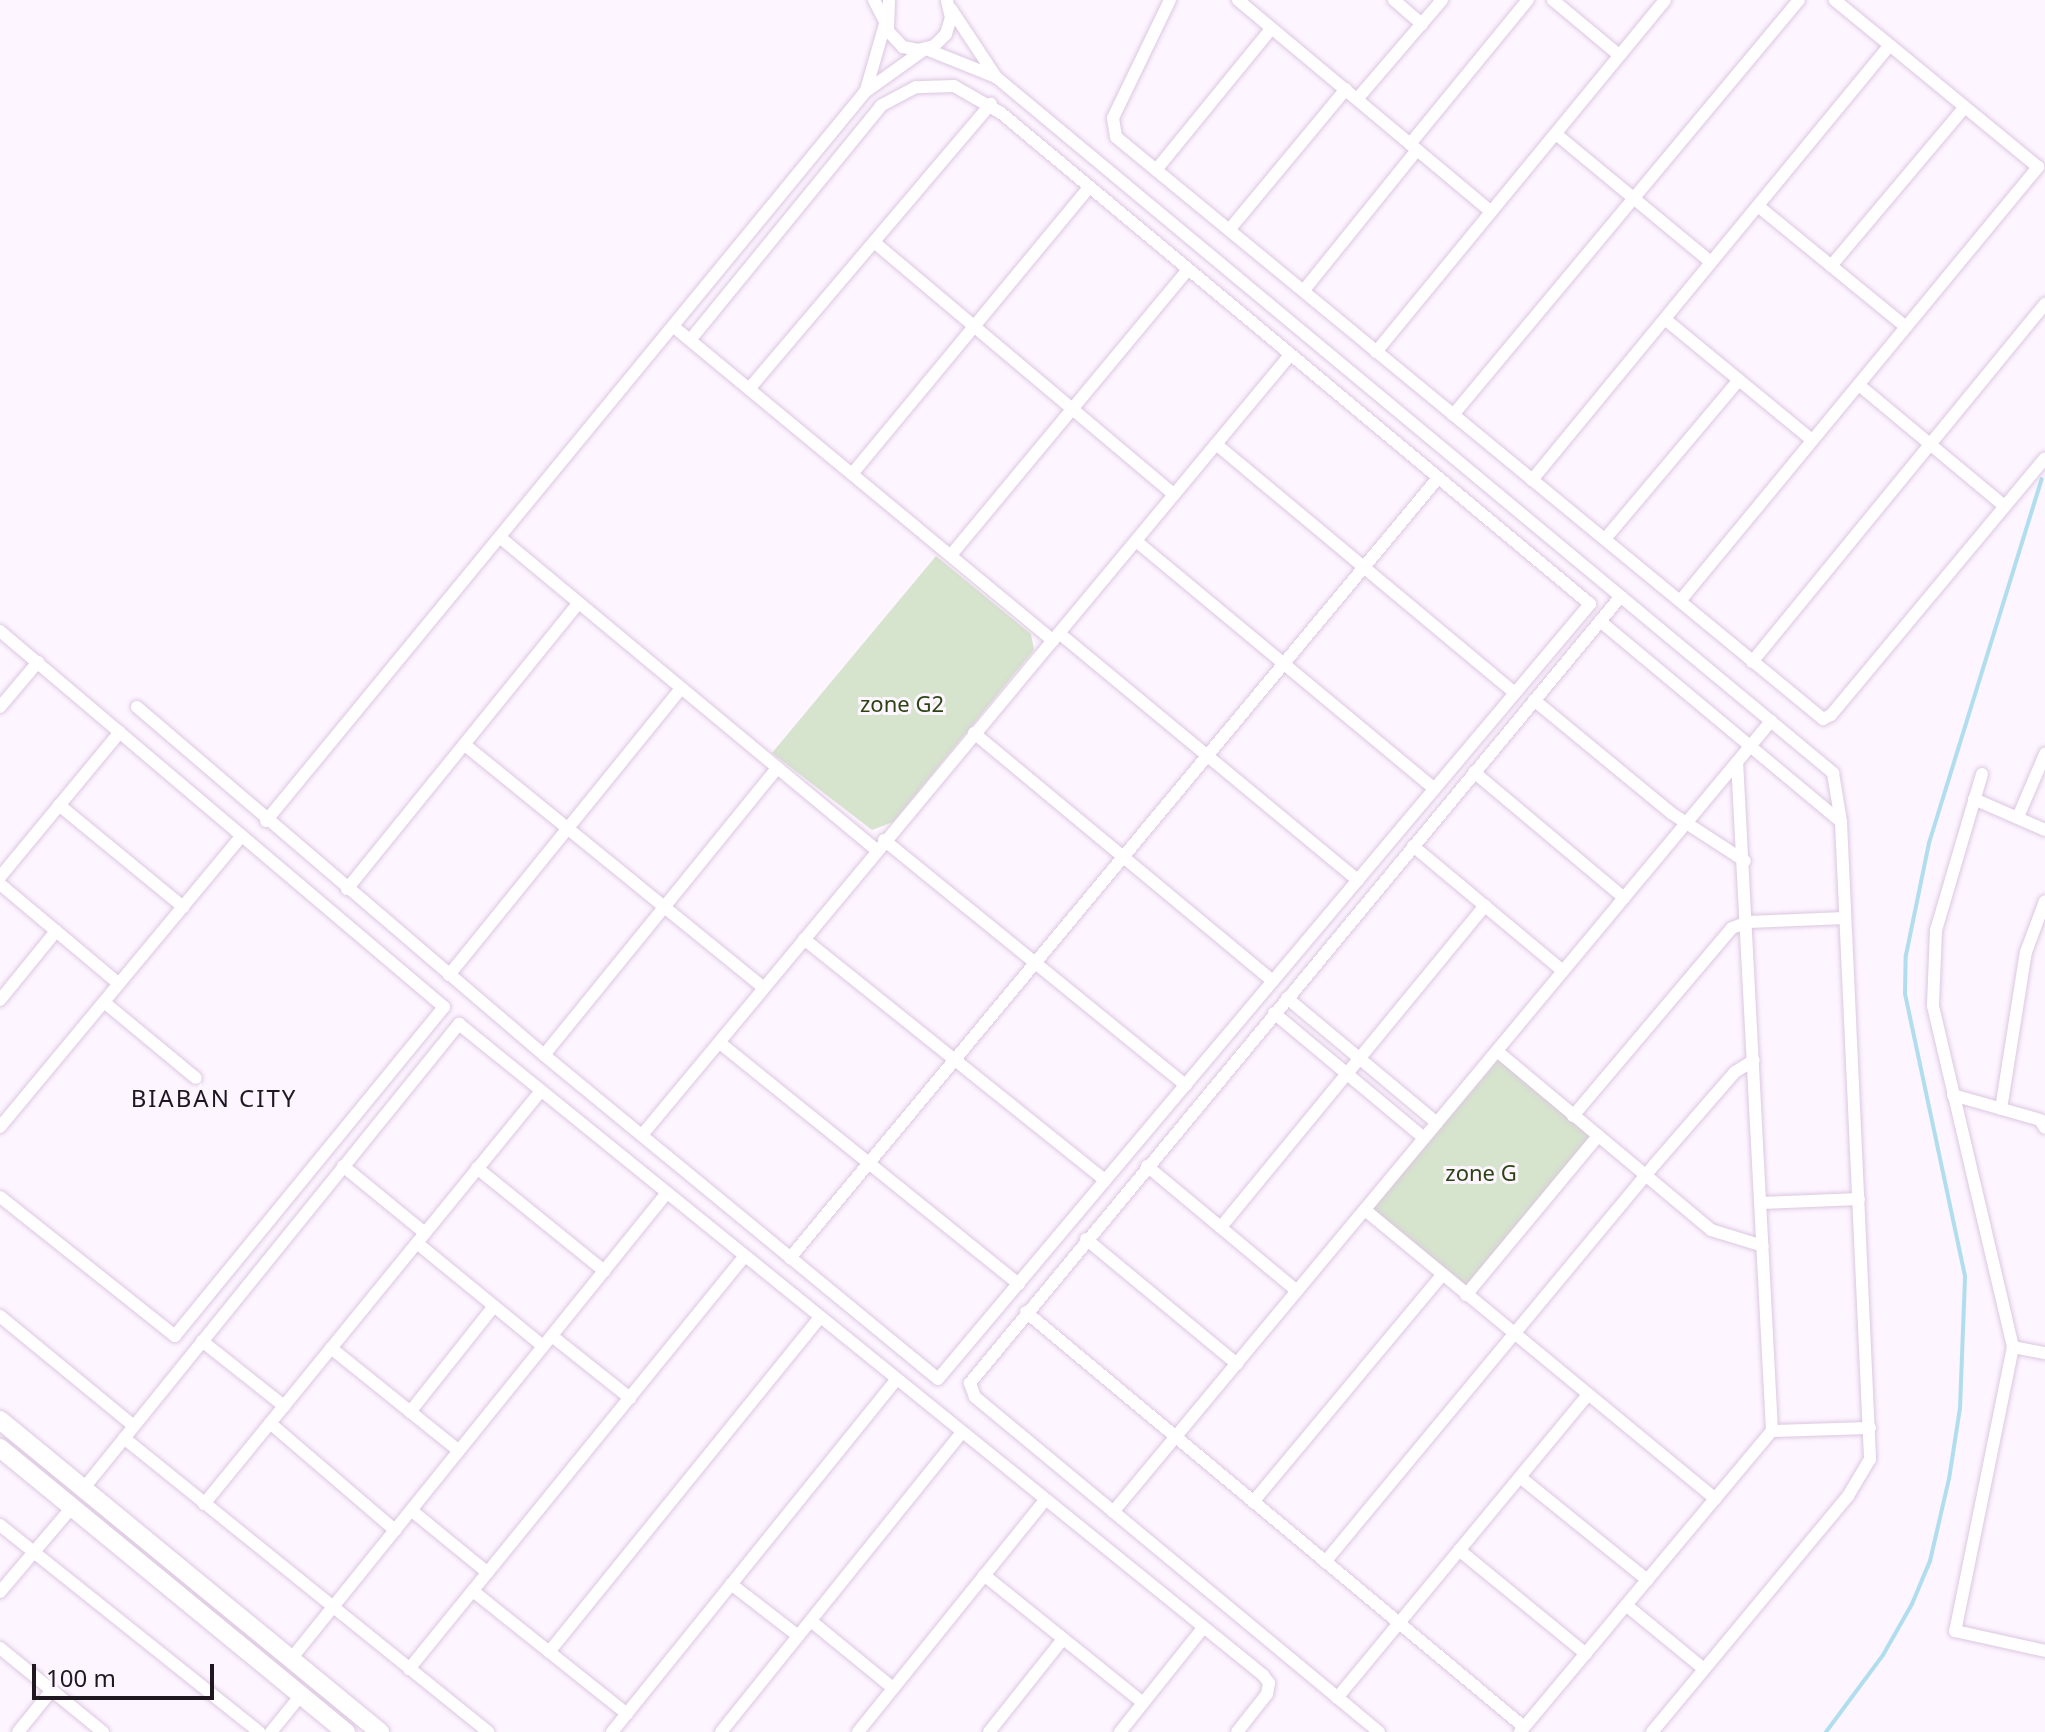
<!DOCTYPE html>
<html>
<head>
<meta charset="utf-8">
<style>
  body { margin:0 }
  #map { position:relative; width:2045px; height:1732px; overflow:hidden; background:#fdf5ff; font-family:"Noto Sans",sans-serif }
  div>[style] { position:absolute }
  .green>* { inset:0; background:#d6e3cd; transform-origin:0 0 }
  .stream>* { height:4px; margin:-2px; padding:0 2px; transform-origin:2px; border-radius:2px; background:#b0deef }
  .roads { filter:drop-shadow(0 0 2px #dcc7e0) drop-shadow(0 0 2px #dcc7e0) }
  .street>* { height:12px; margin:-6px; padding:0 6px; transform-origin:6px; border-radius:6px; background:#fff }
  .secondary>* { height:18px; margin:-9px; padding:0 9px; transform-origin:9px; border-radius:9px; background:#fff }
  span { translate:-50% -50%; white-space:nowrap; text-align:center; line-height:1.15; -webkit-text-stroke:6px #fdf5ff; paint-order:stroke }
  .park-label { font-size:22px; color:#2b4512 }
  .neighbourhood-label { font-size:24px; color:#1f1821; letter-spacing:2px }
  .scale { position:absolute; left:32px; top:1664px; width:182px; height:36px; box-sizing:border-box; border:4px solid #1f1821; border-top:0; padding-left:10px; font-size:24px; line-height:28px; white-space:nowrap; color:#1f1821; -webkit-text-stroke:6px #fdf5ff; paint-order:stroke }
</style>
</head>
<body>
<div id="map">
  <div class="green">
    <i style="clip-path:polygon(936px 556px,1031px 634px,1034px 650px,893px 822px,872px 830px,772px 753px)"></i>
    <i style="left:1499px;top:1059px;width:121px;height:197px;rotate:40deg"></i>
  </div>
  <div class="stream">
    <i style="left:1826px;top:1732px;width:96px;rotate:-53.5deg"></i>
    <i style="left:1883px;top:1655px;width:59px;rotate:-60.4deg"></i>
    <i style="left:1912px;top:1604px;width:47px;rotate:-67.3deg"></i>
    <i style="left:1930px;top:1561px;width:84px;rotate:-77deg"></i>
    <i style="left:1949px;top:1479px;width:72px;rotate:-81.2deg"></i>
    <i style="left:1960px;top:1408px;width:132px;rotate:-87.8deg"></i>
    <i style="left:1965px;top:1276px;width:288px;rotate:-102deg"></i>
    <i style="left:1905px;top:994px;width:39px;rotate:-89deg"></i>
    <i style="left:1906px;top:955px;width:114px;rotate:-78.4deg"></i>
    <i style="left:1929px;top:843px;width:381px;rotate:-72.8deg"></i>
  </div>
  <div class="roads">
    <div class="street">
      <i style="left:874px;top:0;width:25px;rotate:63deg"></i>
      <i style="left:889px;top:0;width:31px;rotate:92deg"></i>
      <i style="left:888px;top:31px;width:22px;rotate:47deg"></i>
      <i style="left:903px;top:47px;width:15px;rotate:11deg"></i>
      <i style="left:918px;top:50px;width:16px;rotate:-14deg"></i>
      <i style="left:934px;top:46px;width:17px;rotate:-45deg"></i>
      <i style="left:946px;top:34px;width:17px;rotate:-73deg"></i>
      <i style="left:951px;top:18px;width:18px;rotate:-103deg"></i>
      <i style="left:1170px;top:0;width:131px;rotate:115.8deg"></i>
      <i style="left:1113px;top:118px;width:19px;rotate:81deg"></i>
      <i style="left:1116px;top:137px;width:916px;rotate:39.46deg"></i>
      <i style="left:1823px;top:719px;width:9px;rotate:-27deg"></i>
      <i style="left:1831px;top:715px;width:334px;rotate:-50.2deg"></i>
      <i style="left:1238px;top:0;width:329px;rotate:39.9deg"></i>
      <i style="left:1394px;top:0;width:37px;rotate:41deg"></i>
      <i style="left:1553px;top:0;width:86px;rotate:39.8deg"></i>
      <i style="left:951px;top:9px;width:82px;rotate:56.5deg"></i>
      <i style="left:996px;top:77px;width:1089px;rotate:39.74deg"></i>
      <i style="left:1833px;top:773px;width:50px;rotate:80.7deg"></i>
      <i style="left:1841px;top:822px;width:638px;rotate:87.39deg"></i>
      <i style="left:1870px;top:1459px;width:43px;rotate:120.7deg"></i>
      <i style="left:1848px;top:1496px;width:307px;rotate:129.7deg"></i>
      <i style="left:926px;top:49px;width:75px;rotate:21.8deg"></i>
      <i style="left:866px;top:90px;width:69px;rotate:-73.9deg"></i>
      <i style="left:1358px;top:98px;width:129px;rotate:-49.4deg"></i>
      <i style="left:1556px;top:134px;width:201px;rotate:39.6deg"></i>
      <i style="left:1410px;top:144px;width:186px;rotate:-50.7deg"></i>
      <i style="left:1156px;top:170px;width:181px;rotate:-50.8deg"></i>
      <i style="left:1758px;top:206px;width:191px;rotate:39.3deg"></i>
      <i style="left:1229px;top:230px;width:183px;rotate:-50.3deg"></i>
      <i style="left:874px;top:242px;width:392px;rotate:40.1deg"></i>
      <i style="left:1831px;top:266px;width:207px;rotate:-49.9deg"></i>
      <i style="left:1304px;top:290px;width:180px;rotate:-51.1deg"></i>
      <i style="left:1666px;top:320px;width:189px;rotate:39.4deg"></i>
      <i style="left:674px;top:327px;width:492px;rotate:39.6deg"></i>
      <i style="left:1376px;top:352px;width:455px;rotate:-50.6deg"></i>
      <i style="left:1859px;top:385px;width:189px;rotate:39.8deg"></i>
      <i style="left:749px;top:389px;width:374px;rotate:-49.7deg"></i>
      <i style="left:1453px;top:415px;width:540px;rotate:-50.18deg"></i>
      <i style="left:1216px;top:444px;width:389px;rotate:39.8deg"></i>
      <i style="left:852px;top:474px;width:371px;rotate:-50.4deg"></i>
      <i style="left:1532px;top:480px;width:563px;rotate:-50.55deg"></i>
      <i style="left:502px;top:539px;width:486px;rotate:39.7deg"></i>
      <i style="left:1605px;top:539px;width:208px;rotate:-49.9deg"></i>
      <i style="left:1136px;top:541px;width:388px;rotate:39.7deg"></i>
      <i style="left:951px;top:555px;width:369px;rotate:-50.3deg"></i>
      <i style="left:1680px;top:601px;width:563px;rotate:-50.48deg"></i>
      <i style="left:2038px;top:167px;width:263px;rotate:-140.6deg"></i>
      <i style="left:1600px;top:621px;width:314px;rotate:39.8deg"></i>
      <i style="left:0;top:631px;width:582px;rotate:40.26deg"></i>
      <i style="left:444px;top:1007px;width:425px;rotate:129.3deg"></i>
      <i style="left:175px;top:1336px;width:223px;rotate:-141.5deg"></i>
      <i style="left:1059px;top:633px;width:388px;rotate:39.6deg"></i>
      <i style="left:1752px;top:662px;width:463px;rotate:-50.7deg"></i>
      <i style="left:1534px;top:700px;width:178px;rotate:39.5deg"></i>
      <i style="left:1671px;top:813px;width:88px;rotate:33deg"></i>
      <i style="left:0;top:707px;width:59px;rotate:-49.8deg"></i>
      <i style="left:137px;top:707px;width:535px;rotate:40.53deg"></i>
      <i style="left:544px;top:1055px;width:510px;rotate:39.43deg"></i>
      <i style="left:938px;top:1379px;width:1013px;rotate:-49.93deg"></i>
      <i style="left:1590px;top:604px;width:767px;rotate:-140.18deg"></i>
      <i style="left:1001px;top:113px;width:54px;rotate:-150.1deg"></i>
      <i style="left:954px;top:86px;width:38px;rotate:178deg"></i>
      <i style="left:916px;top:87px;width:40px;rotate:152deg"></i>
      <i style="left:881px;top:106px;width:302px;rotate:129.2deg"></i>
      <i style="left:974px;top:733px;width:388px;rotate:39.7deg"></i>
      <i style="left:465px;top:745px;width:385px;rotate:39.1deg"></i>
      <i style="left:1474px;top:772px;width:196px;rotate:40deg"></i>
      <i style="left:1982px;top:774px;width:163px;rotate:106.4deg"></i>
      <i style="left:1936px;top:930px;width:76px;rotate:92.3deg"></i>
      <i style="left:1933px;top:1006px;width:350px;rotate:76.8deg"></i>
      <i style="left:2013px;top:1347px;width:290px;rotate:101.5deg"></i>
      <i style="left:1955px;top:1631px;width:92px;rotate:12.5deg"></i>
      <i style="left:1974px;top:799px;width:77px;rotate:23.6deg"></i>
      <i style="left:59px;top:805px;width:161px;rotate:39.4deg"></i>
      <i style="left:2018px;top:817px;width:69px;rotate:-66.8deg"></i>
      <i style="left:266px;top:821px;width:944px;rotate:-50.59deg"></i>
      <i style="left:865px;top:92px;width:74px;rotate:-35.6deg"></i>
      <i style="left:884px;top:840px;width:389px;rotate:39.1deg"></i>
      <i style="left:1413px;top:846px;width:195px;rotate:39.8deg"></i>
      <i style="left:0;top:877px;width:188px;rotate:-50.4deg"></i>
      <i style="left:0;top:884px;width:155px;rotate:40deg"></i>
      <i style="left:347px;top:889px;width:367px;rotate:-51deg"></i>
      <i style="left:804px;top:939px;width:386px;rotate:38.7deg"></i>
      <i style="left:449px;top:975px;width:368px;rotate:-51deg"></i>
      <i style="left:1287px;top:998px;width:195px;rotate:39.8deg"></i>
      <i style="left:0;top:1000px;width:89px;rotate:-50.9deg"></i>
      <i style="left:104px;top:1002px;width:119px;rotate:39.6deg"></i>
      <i style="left:1274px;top:1013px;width:195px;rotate:39.8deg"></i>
      <i style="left:720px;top:1043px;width:384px;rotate:38.9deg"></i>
      <i style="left:1497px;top:1051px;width:279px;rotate:39.9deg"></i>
      <i style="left:1711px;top:1230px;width:54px;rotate:17.1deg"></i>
      <i style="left:544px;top:1055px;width:370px;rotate:-50.9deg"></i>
      <i style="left:1953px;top:1095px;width:91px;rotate:16deg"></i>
      <i style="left:2040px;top:1120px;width:9px;rotate:58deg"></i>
      <i style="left:2001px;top:1109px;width:159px;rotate:-81deg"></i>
      <i style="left:2026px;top:952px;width:54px;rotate:-69.6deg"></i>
      <i style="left:1573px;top:1116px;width:246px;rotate:-49.8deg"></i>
      <i style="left:1732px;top:928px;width:17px;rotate:-21deg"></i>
      <i style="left:1748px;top:922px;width:97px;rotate:-2.4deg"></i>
      <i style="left:0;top:1127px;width:378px;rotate:-50.3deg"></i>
      <i style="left:642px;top:1135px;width:1014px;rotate:-50.28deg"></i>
      <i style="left:343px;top:1166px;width:106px;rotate:39.3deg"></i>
      <i style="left:1147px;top:1166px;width:195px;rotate:39.8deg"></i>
      <i style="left:477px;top:1168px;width:164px;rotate:39deg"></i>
      <i style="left:1761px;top:1203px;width:98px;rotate:-2.3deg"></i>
      <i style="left:1365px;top:1210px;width:454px;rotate:39.5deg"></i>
      <i style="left:1221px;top:1227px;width:416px;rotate:-50.6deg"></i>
      <i style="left:1086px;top:1239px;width:196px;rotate:39.6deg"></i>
      <i style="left:417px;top:1243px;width:163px;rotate:39.3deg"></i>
      <i style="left:790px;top:1258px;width:1014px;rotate:-50.28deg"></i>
      <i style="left:1466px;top:1295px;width:207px;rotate:-50.3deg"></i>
      <i style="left:1026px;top:1312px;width:648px;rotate:39.81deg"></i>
      <i style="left:0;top:1316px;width:173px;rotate:39.4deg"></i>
      <i style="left:552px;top:1336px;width:100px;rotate:38.5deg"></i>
      <i style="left:202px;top:1341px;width:105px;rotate:38.4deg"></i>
      <i style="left:2013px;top:1347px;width:33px;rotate:11deg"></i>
      <i style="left:331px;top:1348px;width:164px;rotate:38.8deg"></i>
      <i style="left:410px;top:1412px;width:135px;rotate:-51.6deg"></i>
      <i style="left:270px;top:1423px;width:165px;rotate:40.6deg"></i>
      <i style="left:1772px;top:1431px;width:98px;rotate:-1.8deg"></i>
      <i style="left:124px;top:1438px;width:468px;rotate:38.9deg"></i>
      <i style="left:1520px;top:1477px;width:164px;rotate:39deg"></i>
      <i style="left:84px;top:1488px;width:597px;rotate:-51.06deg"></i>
      <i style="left:459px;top:1024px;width:1035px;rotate:39deg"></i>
      <i style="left:1263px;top:1675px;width:10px;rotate:53deg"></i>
      <i style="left:1269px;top:1683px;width:11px;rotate:100deg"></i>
      <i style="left:1267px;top:1694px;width:48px;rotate:128.3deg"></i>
      <i style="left:1253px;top:1502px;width:295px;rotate:-50.2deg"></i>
      <i style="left:204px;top:1504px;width:532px;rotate:-50.8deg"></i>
      <i style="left:411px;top:1510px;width:99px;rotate:39.3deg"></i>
      <i style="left:1113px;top:1512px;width:1029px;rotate:-50.24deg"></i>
      <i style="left:0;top:1525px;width:332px;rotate:38.6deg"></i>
      <i style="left:1459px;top:1550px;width:164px;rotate:39.3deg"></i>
      <i style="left:1325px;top:1562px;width:517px;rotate:-50.34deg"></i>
      <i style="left:1655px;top:1164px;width:122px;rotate:-49deg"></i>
      <i style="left:1735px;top:1072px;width:22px;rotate:-32deg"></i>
      <i style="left:984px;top:1575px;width:204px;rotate:38.8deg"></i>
      <i style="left:731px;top:1584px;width:85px;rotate:37.8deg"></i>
      <i style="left:473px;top:1591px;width:197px;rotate:38.6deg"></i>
      <i style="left:0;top:1592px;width:111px;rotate:-49.7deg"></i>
      <i style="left:1626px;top:1605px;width:101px;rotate:39.4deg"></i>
      <i style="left:811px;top:1621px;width:106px;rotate:39.3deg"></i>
      <i style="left:0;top:1648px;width:133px;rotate:39.2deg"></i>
      <i style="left:549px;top:1652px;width:429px;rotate:-51deg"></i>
      <i style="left:291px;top:1659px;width:597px;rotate:-51.12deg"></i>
      <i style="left:409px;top:1669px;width:531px;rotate:-50.89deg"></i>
      <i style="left:1337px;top:1698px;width:392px;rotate:-50.4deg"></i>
      <i style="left:18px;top:1732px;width:54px;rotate:-51deg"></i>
      <i style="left:271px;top:1732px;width:48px;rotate:-51deg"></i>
      <i style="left:612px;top:1732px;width:452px;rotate:-51.1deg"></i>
      <i style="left:721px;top:1732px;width:383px;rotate:-51.2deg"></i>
      <i style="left:858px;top:1732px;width:298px;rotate:-51.1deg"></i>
      <i style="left:989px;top:1732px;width:119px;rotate:-51.5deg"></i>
      <i style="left:1120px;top:1732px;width:133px;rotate:-51.4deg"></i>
      <i style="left:1379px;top:1732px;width:525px;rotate:-140.33deg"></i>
      <i style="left:975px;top:1397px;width:15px;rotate:-110deg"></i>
      <i style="left:970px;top:1383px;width:1021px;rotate:-50.4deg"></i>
      <i style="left:1520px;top:1732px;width:393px;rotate:-50.1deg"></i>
      <i style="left:1772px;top:1431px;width:670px;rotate:-92.99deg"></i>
    </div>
    <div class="secondary">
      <i style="left:0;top:1420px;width:492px;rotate:39.4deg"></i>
      <i style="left:0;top:1448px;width:448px;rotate:39.4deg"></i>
    </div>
  </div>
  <div class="park-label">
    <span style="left:902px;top:704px">zone G2</span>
    <span style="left:1481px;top:1173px">zone G</span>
  </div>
  <div class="neighbourhood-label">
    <span style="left:214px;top:1098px">BIABAN CITY</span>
  </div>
  <div class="scale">100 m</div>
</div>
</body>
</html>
